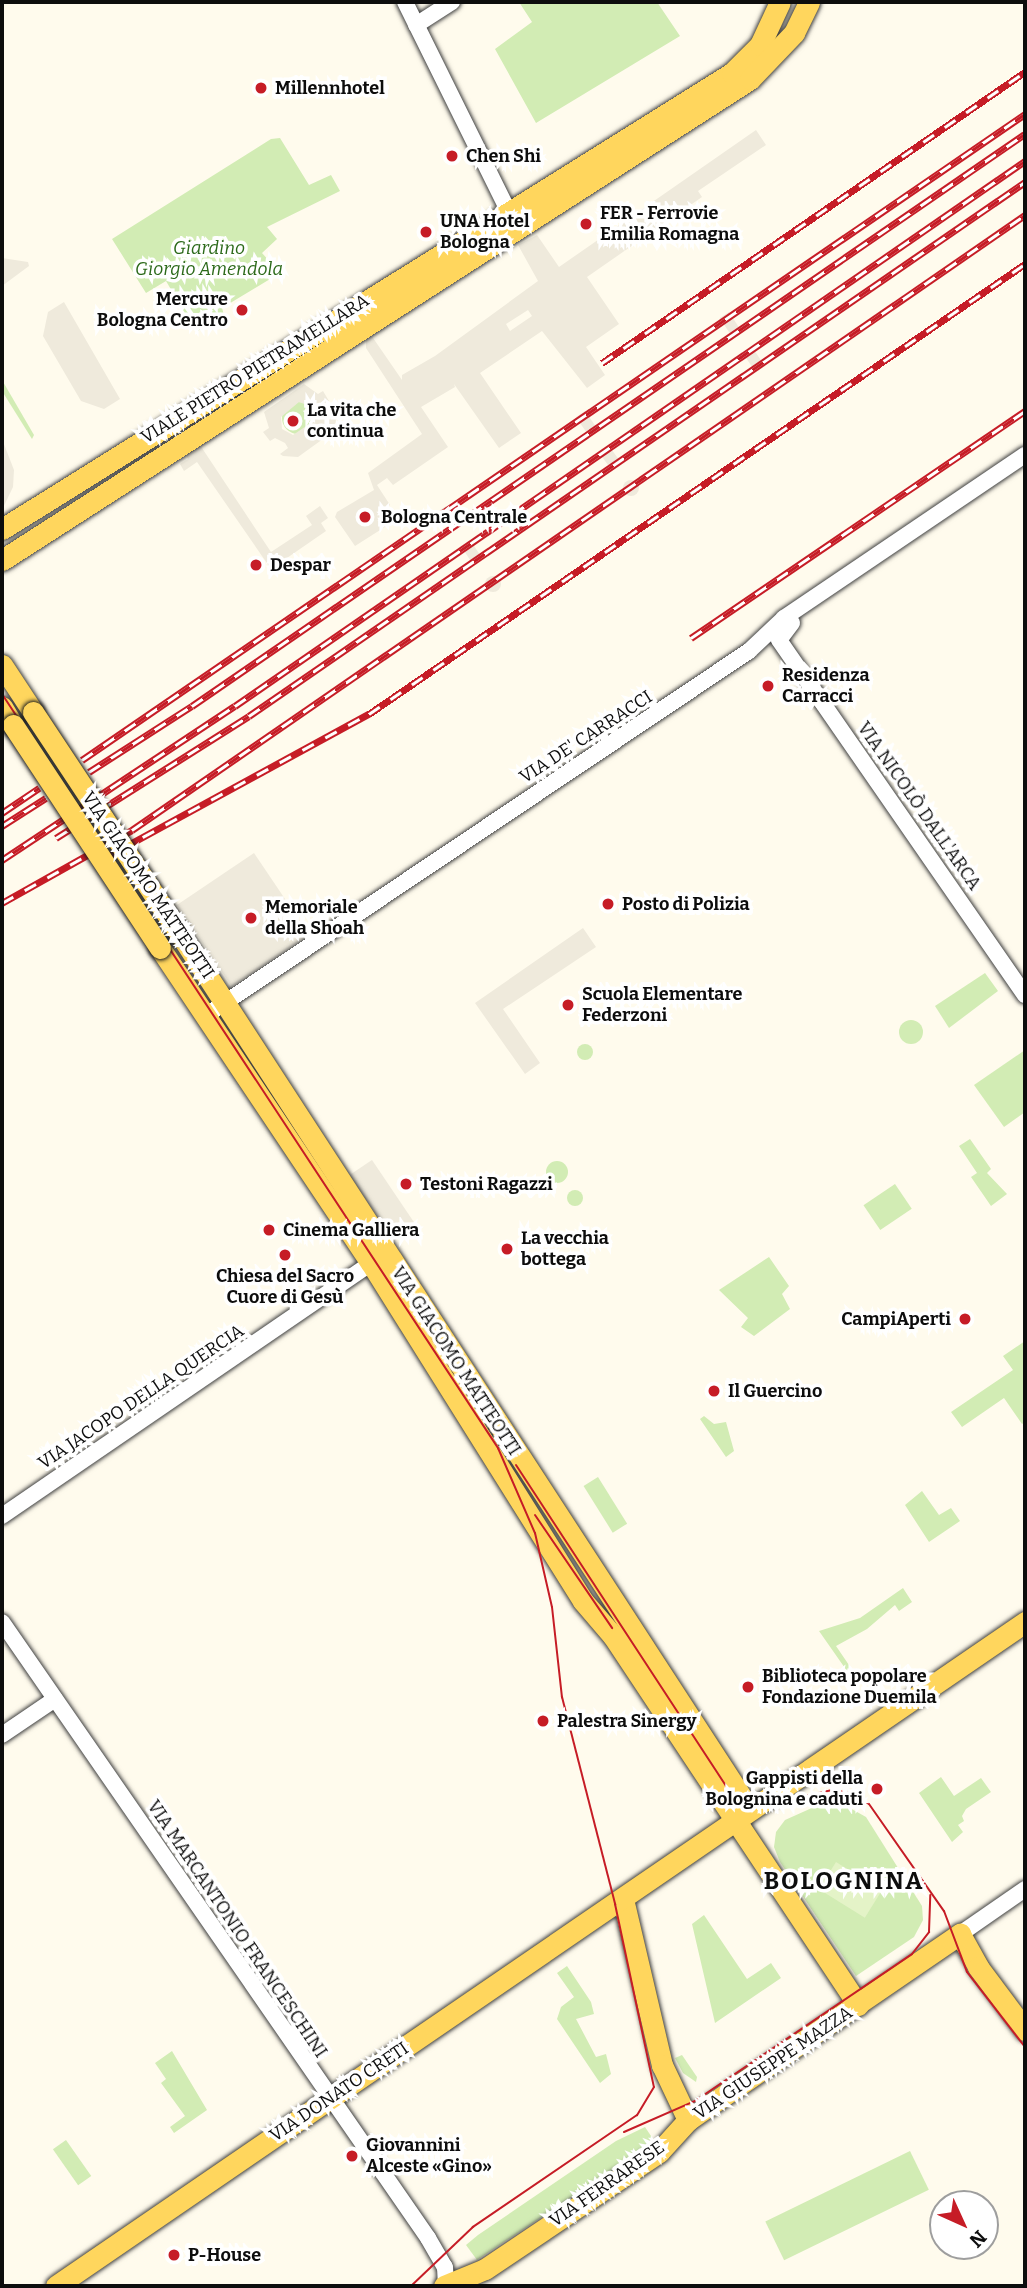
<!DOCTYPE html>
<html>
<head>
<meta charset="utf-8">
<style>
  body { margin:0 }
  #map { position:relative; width:1027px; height:2288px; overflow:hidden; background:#fffbed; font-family:Bitter,serif }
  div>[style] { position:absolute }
  .green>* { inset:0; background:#d2ecb4; transform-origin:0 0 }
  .round { border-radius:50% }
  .pitch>* { inset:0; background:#e4f3c7; transform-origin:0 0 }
  .plaza>* { inset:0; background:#efeadc; transform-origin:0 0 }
  .roads { filter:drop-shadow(0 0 2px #404040) drop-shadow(0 0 2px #404040) }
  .minor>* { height:16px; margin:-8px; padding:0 8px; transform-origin:8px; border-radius:8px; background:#fff }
  .major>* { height:21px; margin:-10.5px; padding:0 10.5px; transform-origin:10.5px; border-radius:10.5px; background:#ffd65d }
  .tram>* { height:2px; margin:-1px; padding:0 1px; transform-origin:1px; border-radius:1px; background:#c61c26 }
  .rail>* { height:7px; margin-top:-3.5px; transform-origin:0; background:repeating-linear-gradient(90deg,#fff 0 13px,#c61c26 0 26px); box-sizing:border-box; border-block:2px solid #c61c26 }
  .bridges { filter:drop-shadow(0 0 2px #1e1e1e) drop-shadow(0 0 2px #1e1e1e) }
  .major-bridge>* { height:21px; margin:-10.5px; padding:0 10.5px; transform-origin:10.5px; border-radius:10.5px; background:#ffd65d }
  .dots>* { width:19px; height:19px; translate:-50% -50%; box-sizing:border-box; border:4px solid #fff; border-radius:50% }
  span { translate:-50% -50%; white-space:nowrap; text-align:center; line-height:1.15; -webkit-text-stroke:7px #fff; paint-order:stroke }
  .poi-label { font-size:18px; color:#0d0d0d; font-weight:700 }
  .left { translate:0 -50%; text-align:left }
  .right { translate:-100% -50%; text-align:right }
  .park-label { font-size:18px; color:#2b6919; font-style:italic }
  .street-label { font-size:18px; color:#0d0d0d }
  .district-label { font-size:24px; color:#0d0d0d; font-weight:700; letter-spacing:2px }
  .frame { position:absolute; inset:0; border:4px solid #0d0d0d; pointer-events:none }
  .north { position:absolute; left:929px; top:2190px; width:70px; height:70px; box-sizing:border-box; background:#fff; border:2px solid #9e9e9e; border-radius:50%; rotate:135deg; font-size:19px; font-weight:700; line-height:28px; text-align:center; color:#0d0d0d }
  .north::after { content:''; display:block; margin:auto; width:24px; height:32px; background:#c61c26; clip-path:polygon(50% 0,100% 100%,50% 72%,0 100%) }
</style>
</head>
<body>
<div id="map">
  <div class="green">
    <i style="clip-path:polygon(519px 2px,657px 2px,680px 36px,536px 123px,495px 49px,532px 22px)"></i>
    <i style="clip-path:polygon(280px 138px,309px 185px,331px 175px,340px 191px,267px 227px,277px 239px,262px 253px,280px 273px,222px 308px,224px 315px,196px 332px,166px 281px,146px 293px,112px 239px,271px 139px)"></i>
    <i style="clip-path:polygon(2px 380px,34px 435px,32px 439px,2px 391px)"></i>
    <i class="round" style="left:282px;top:402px;width:32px;height:32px"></i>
    <i style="clip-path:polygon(985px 973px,998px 991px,949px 1028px,935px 1006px)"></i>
    <i class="round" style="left:899px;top:1020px;width:24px;height:24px"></i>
    <i class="round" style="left:577px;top:1044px;width:16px;height:16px"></i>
    <i style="clip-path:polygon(1025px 1050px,1025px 1112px,1004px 1127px,974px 1085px)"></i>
    <i style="clip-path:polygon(970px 1139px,991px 1169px,987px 1173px,1007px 1194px,991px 1206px,971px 1177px,977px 1173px,959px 1146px)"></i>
    <i class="round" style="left:546px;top:1161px;width:22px;height:22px"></i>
    <i style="left:895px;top:1184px;width:30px;height:38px;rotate:56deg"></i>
    <i class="round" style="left:567px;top:1190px;width:16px;height:16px"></i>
    <i style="clip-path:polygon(769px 1257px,789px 1286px,782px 1294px,790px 1309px,754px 1336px,741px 1327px,748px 1318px,719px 1290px)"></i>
    <i style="clip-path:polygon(1025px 1341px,1025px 1422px,1022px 1424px,1004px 1398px,962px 1427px,951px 1412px,1013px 1370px,1003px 1356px)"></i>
    <i style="clip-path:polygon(704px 1416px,714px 1424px,726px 1422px,734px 1451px,726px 1457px,700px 1419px)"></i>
    <i style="left:598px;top:1477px;width:55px;height:17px;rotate:58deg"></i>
    <i style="clip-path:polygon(922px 1491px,939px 1515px,951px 1508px,960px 1521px,929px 1542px,905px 1505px)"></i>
    <i style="clip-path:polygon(903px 1588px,912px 1602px,899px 1611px,895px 1605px,867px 1629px,836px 1646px,851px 1668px,847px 1671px,819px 1631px,860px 1618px)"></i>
    <i style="clip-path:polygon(941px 1777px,954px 1796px,981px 1778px,991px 1792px,966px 1809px,962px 1816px,964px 1821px,958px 1825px,963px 1832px,952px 1842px,919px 1793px)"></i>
    <i style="clip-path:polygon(823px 1803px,841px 1803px,866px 1817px,922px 1906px,923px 1920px,914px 1937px,856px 1976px,780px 1862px,774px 1847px,776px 1832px,785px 1820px)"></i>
    <i style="clip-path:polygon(704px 1915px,747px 1979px,771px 1963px,781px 1978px,715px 2023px,692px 1924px)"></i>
    <i style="clip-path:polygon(567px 1966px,591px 2002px,594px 2014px,576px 2019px,596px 2057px,606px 2054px,611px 2074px,600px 2083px,557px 2019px,561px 2007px,574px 1997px,557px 1973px)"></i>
    <i style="clip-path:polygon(172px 2051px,207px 2110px,174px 2133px,170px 2127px,185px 2116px,161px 2083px,166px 2079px,155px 2063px)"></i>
    <i style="clip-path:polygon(682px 2055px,697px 2077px,696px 2082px,683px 2073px,675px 2058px)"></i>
    <i style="clip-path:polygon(645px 2127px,655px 2142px,477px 2260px,466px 2245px,478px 2235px,616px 2141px)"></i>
    <i style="left:66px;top:2140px;width:44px;height:16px;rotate:55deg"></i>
    <i style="left:910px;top:2151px;width:43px;height:161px;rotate:64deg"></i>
  </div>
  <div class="pitch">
    <i style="left:836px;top:1862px;width:54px;height:32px;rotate:32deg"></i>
  </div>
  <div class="plaza">
    <i style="clip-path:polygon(evenodd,756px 130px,766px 145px,698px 191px,702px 197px,587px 277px,619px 324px,586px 347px,605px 375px,587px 388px,542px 331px,480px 373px,521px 433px,499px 448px,454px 384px,455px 387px,421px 407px,448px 447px,393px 485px,387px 478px,377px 485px,390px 505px,386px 508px,399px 518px,355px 546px,335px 517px,337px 512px,374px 490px,368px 473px,422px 434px,366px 348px,366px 339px,371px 335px,402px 380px,402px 375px,435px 356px,538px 281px,518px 245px,537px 235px,559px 267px,756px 130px,528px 310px,532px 316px,510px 331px,506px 324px,528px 310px)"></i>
    <i style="clip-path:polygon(2px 258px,28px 262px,29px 266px,2px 286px)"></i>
    <i style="clip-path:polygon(64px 302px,120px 399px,104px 409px,81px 401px,43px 336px,48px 312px)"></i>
    <i style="left:729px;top:312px;width:24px;height:11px;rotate:57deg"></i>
    <i style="left:752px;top:347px;width:23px;height:11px;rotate:56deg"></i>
    <i style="clip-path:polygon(evenodd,304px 384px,318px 394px,323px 391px,329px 401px,324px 404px,325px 415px,328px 420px,337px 414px,334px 431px,298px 457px,283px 456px,280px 454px,288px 448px,285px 443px,275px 438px,270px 441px,263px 432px,269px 428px,264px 412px,304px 384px,299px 402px,313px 407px,315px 420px,293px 435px,282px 429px,281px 417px,299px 402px)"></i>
    <i style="left:585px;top:411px;width:24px;height:11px;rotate:55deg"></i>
    <i style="clip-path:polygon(2px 439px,14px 470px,13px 487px,2px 510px)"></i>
    <i style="clip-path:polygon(200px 445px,271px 552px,312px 525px,306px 516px,320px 506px,328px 518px,321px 523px,326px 531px,271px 569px,197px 462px,184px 471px,180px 464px,188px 459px,185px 454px)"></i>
    <i style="left:609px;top:446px;width:22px;height:12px;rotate:54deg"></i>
    <i class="round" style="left:623px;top:480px;width:16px;height:16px"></i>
    <i style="left:446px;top:506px;width:24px;height:11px;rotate:55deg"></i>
    <i style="left:470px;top:540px;width:23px;height:11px;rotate:56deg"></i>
    <i class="round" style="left:485px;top:576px;width:16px;height:16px"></i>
    <i style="left:254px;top:853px;width:98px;height:93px;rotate:56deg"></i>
    <i style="clip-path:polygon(583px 928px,596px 947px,503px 1009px,540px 1063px,525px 1074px,475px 1003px)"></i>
    <i style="left:372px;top:1160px;width:76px;height:27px;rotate:56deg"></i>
  </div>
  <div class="roads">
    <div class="minor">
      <i style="left:405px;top:2px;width:234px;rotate:63.7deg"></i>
      <i style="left:416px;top:25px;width:43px;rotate:-32.6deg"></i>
      <i style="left:792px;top:623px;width:21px;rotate:127deg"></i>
      <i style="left:779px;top:640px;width:432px;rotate:55.3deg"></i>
      <i style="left:205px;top:1016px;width:655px;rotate:-33.86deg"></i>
      <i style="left:749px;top:651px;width:48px;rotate:-43.3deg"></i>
      <i style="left:784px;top:618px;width:291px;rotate:-34.1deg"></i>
      <i style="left:2px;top:1516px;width:447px;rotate:-34.4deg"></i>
      <i style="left:2px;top:1622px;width:749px;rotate:55.33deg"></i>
      <i style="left:428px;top:2238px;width:34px;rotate:60deg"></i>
      <i style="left:445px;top:2267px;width:19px;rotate:87deg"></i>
      <i style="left:2px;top:1735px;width:64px;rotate:-34.2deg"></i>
      <i style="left:960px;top:1934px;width:79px;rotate:-34.7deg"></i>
    </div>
    <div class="major">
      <i style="left:2px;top:529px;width:861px;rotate:-31.99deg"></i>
      <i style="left:732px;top:73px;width:40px;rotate:-45deg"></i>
      <i style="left:760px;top:45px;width:47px;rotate:-65.1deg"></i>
      <i style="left:2px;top:560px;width:889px;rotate:-32.74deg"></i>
      <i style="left:750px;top:79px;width:64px;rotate:-46.3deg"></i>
      <i style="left:794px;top:33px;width:34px;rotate:-64deg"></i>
      <i style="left:2px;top:665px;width:56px;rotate:56.6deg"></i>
      <i style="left:2px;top:707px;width:21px;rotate:59deg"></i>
      <i style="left:180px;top:934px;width:1045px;rotate:56.95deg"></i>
      <i style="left:160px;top:948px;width:379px;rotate:56.2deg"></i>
      <i style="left:371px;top:1263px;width:399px;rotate:57.9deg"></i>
      <i style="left:583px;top:1601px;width:46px;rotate:49.4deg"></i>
      <i style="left:613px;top:1636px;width:443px;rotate:56.4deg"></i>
      <i style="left:623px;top:1899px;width:171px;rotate:76.8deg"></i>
      <i style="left:662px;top:2065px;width:61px;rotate:64.7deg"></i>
      <i style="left:56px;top:2286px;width:1175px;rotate:-34.42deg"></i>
      <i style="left:444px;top:2286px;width:44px;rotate:-22.5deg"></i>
      <i style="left:485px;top:2269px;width:210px;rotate:-33.9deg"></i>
      <i style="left:659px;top:2152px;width:43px;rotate:-47.8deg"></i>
      <i style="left:688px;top:2120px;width:330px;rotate:-34.4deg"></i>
      <i style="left:960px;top:1934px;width:38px;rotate:61deg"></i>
      <i style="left:978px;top:1967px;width:79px;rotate:53.3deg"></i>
    </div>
  </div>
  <div class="tram">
    <i style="left:2px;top:694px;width:903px;rotate:56.66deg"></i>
    <i style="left:498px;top:1448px;width:93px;rotate:66.5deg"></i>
    <i style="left:535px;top:1533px;width:76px;rotate:77.1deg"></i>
    <i style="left:552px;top:1607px;width:91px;rotate:83.7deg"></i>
    <i style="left:562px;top:1697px;width:214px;rotate:75.6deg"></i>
    <i style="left:615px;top:1904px;width:187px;rotate:78deg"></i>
    <i style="left:654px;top:2087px;width:33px;rotate:121deg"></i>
    <i style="left:637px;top:2115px;width:199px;rotate:145.7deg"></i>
    <i style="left:473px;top:2227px;width:86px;rotate:136.4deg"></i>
    <i style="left:516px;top:1465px;width:386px;rotate:56.8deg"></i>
    <i style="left:727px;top:1788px;width:20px;rotate:37deg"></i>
    <i style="left:743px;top:1800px;width:18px;rotate:19deg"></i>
    <i style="left:760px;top:1806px;width:74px;rotate:-12.5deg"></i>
    <i style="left:832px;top:1790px;width:20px;rotate:9deg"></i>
    <i style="left:852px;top:1793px;width:20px;rotate:33deg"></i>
    <i style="left:869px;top:1804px;width:131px;rotate:55deg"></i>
    <i style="left:944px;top:1911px;width:65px;rotate:69.3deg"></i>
    <i style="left:967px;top:1972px;width:95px;rotate:52.3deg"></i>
    <i style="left:535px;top:1515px;width:137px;rotate:55.7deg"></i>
    <i style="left:624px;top:2132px;width:77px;rotate:-23.6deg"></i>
    <i style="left:695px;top:2101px;width:262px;rotate:-34.1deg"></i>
    <i style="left:912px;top:1954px;width:28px;rotate:-52deg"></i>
    <i style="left:929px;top:1932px;width:37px;rotate:-88deg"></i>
  </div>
  <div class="rail">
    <i style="left:602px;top:363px;width:513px;rotate:-34.53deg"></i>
    <i style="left:691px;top:638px;width:404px;rotate:-34.2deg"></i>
    <i style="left:82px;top:760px;width:1143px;rotate:-34.41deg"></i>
    <i style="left:89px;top:772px;width:122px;rotate:-32.7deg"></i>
    <i style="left:192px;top:706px;width:1010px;rotate:-34.48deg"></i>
    <i style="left:2px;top:813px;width:45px;rotate:-34deg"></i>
    <i style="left:2px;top:826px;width:52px;rotate:-32.5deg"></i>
    <i style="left:56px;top:838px;width:228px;rotate:-32.3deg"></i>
    <i style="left:249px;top:716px;width:942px;rotate:-34.53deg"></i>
    <i style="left:2px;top:860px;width:279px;rotate:-33.5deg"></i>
    <i style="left:235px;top:706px;width:960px;rotate:-34.6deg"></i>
    <i style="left:97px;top:862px;width:310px;rotate:-28.6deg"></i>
    <i style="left:369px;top:714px;width:796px;rotate:-34.45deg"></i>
    <i style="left:2px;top:903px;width:149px;rotate:-29.3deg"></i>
    <i style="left:132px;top:830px;width:1084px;rotate:-34.55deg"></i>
  </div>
  <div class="bridges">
    <div class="major-bridge">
      <i style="left:33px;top:712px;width:266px;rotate:56.5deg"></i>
      <i style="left:13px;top:725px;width:267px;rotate:56.6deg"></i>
    </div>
  </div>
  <div class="dots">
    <i style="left:261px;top:88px;background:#c61c26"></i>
    <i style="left:452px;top:156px;background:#c61c26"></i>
    <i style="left:586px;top:224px;background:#c61c26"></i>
    <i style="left:426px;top:232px;background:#c61c26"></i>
    <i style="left:242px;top:310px;background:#c61c26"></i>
    <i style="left:293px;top:421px;background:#c61c26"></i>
    <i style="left:365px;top:517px;background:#c61c26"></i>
    <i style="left:256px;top:565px;background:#c61c26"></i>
    <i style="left:768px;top:686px;background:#c61c26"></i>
    <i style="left:608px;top:904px;background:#c61c26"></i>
    <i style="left:251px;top:918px;background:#c61c26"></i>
    <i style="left:568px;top:1005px;background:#c61c26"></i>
    <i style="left:406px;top:1184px;background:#c61c26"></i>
    <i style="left:269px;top:1230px;background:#c61c26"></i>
    <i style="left:507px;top:1249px;background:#c61c26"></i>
    <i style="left:285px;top:1255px;background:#c61c26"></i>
    <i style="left:965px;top:1319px;background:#c61c26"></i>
    <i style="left:714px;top:1391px;background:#c61c26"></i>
    <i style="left:748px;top:1687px;background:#c61c26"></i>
    <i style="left:543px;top:1721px;background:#c61c26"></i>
    <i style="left:877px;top:1789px;background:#c61c26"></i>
    <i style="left:352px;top:2156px;background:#c61c26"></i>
    <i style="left:174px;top:2255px;background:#c61c26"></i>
  </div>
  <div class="poi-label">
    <span class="left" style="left:275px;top:88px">Millennhotel</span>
    <span class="left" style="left:466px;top:156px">Chen Shi</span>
    <span class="left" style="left:600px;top:224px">FER - Ferrovie<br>Emilia Romagna</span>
    <span class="left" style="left:440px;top:232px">UNA Hotel<br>Bologna</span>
    <span class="right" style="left:228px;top:310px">Mercure<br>Bologna Centro</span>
    <span class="left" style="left:307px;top:421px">La vita che<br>continua</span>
    <span class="left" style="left:381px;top:517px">Bologna Centrale</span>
    <span class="left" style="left:270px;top:565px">Despar</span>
    <span class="left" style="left:782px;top:686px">Residenza<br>Carracci</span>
    <span class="left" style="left:622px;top:904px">Posto di Polizia</span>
    <span class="left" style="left:265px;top:918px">Memoriale<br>della Shoah</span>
    <span class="left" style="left:582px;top:1005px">Scuola Elementare<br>Federzoni</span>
    <span class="left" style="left:420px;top:1184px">Testoni Ragazzi</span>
    <span class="left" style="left:283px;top:1230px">Cinema Galliera</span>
    <span class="left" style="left:521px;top:1249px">La vecchia<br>bottega</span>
    <span style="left:285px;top:1287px">Chiesa del Sacro<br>Cuore di Gesù</span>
    <span class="right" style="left:951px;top:1319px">CampiAperti</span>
    <span class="left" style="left:728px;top:1391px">Il Guercino</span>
    <span class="left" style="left:762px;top:1687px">Biblioteca popolare<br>Fondazione Duemila</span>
    <span class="left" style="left:557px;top:1721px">Palestra Sinergy</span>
    <span class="right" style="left:863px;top:1789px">Gappisti della<br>Bolognina e caduti</span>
    <span class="left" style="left:366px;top:2156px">Giovannini<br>Alceste «Gino»</span>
    <span class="left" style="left:188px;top:2255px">P-House</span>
  </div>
  <div class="park-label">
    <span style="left:209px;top:259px">Giardino<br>Giorgio Amendola</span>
  </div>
  <div class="street-label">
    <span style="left:255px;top:369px;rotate:-32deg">VIALE PIETRO PIETRAMELLARA</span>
    <span style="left:586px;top:737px;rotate:-33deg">VIA DE' CARRACCI</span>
    <span style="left:919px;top:806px;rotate:55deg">VIA NICOLÒ DALL'ARCA</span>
    <span style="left:148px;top:885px;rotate:56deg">VIA GIACOMO MATTEOTTI</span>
    <span style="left:456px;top:1361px;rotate:57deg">VIA GIACOMO MATTEOTTI</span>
    <span style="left:141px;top:1397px;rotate:-34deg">VIA JACOPO DELLA QUERCIA</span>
    <span style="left:237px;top:1929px;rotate:56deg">VIA MARCANTONIO FRANCESCHINI</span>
    <span style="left:773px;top:2063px;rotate:-34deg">VIA GIUSEPPE MAZZA</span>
    <span style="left:339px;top:2092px;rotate:-34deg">VIA DONATO CRETI</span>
    <span style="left:607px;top:2184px;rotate:-35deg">VIA FERRARESE</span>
  </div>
  <div class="district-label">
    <span style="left:844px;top:1882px">BOLOGNINA</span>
  </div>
  <div class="frame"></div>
  <div class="north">N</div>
</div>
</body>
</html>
